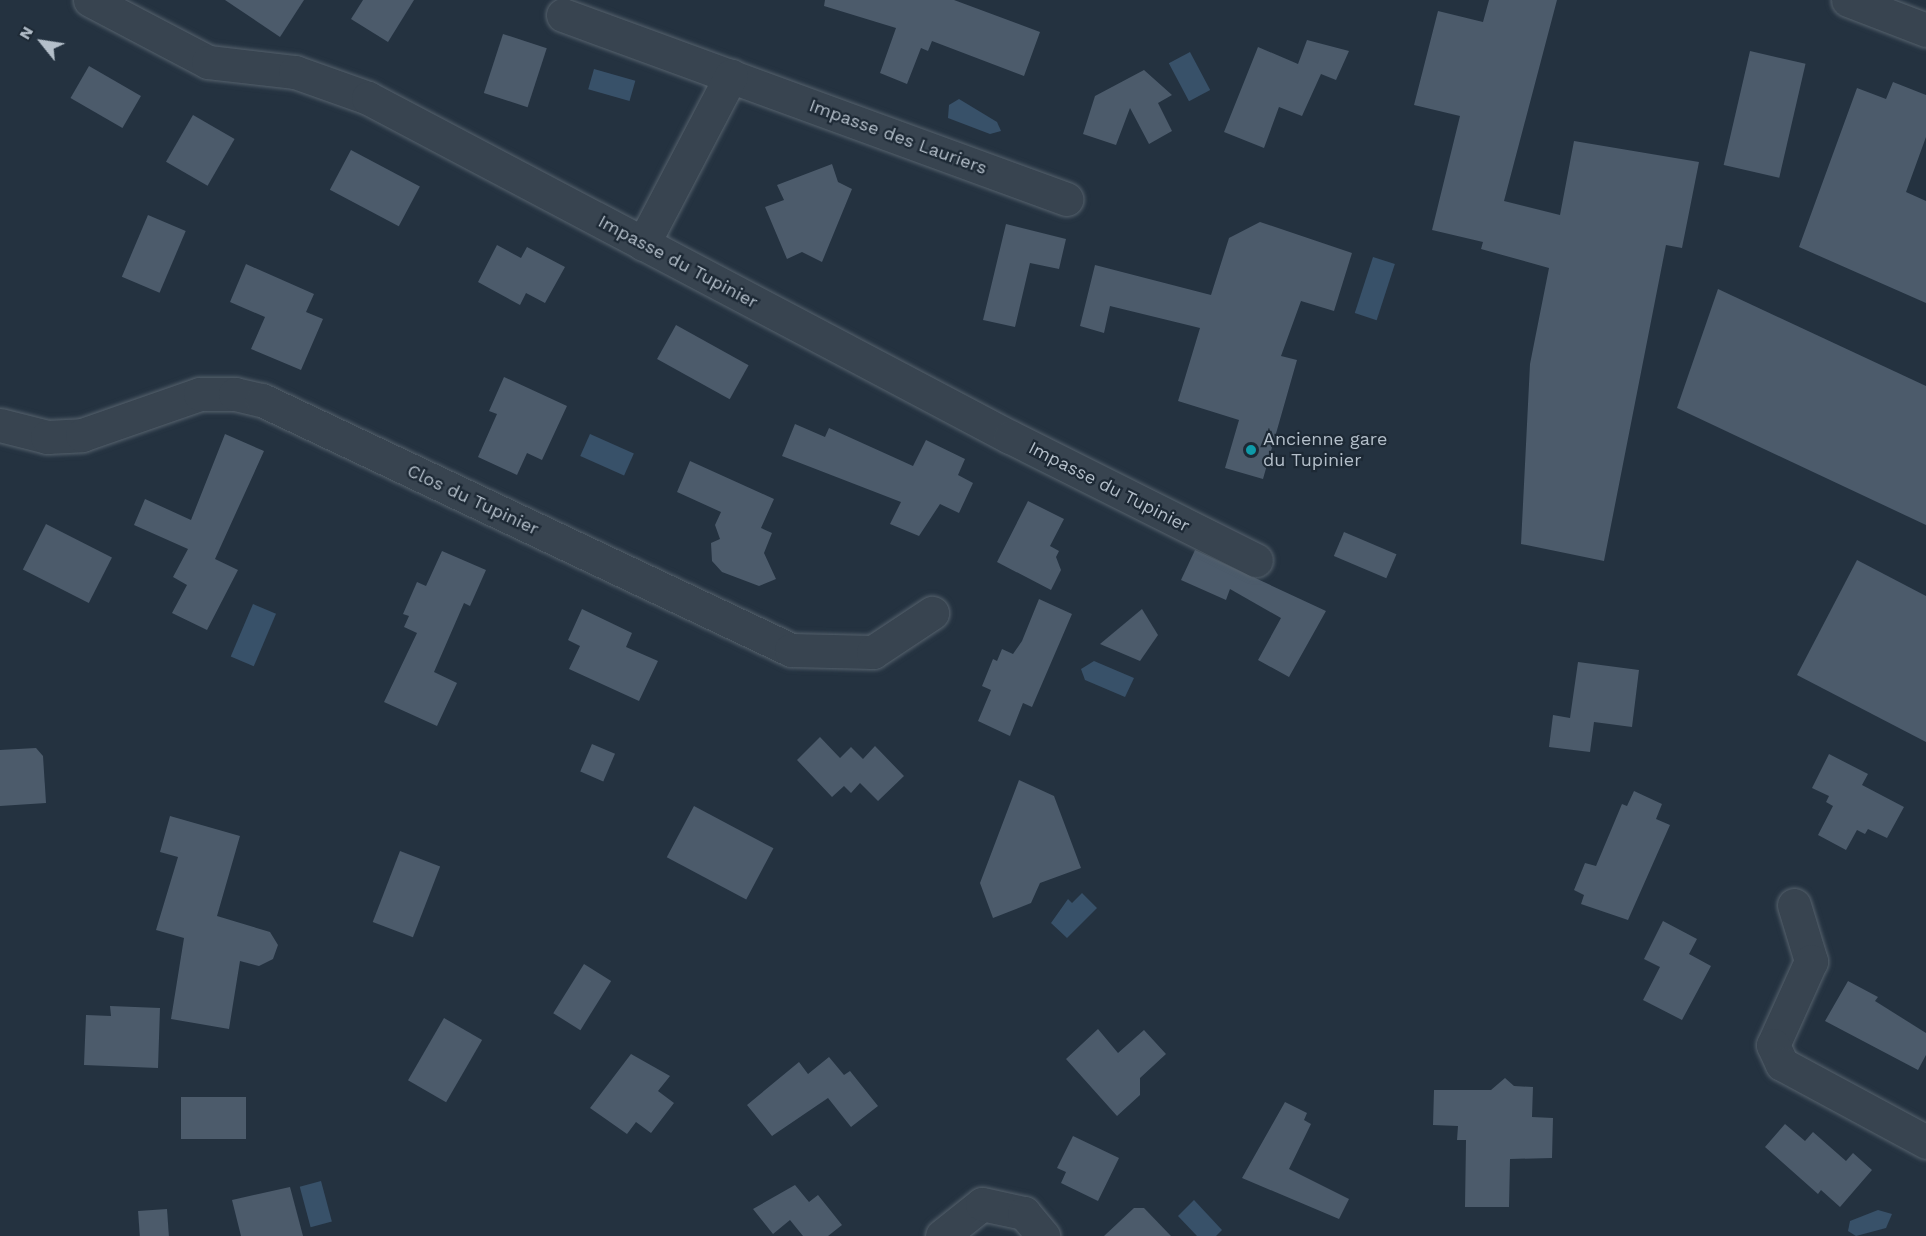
<!DOCTYPE html>
<html>
<head>
<meta charset="utf-8">
<style>
  body { margin:0 }
  #map { position:relative; width:1926px; height:1236px; overflow:hidden; background:#243240; font-family:"Work Sans",sans-serif }
  div>[style] { position:absolute }
  .water>* { inset:0; background:#385169; transform-origin:0 0 }
  .building>* { inset:0; background:#4c5b6b; transform-origin:0 0 }
  .roads { filter:drop-shadow(0 0 2px #56626d) drop-shadow(0 0 2px #56626d) }
  .minor>* { height:33px; margin:-16.5px; padding:0 16.5px; transform-origin:16.5px; border-radius:16.5px; background:#384450 }
  .dots>* { width:16px; height:16px; translate:-50% -50%; box-sizing:border-box; border:3px solid #1d2935; border-radius:50% }
  span { translate:-50% -50%; white-space:nowrap; text-align:center; line-height:1.15; -webkit-text-stroke:4.5px #1d2935; paint-order:stroke }
  .street-label { font-size:18px; color:#b4bfca }
  .poi-label { font-size:18px; color:#b4bfca }
  .left { translate:0 -50%; text-align:left }
  .north { position:absolute; left:12px; top:12px; width:60px; height:60px; -webkit-text-stroke:4px #1d2935; paint-order:stroke; rotate:300deg; font-size:16px; font-weight:700; line-height:24px; text-align:center; color:#b4bfca }
  .north::after { content:''; display:block; margin:auto; width:21px; height:27px; background:#b4bfca; clip-path:polygon(50% 0,100% 100%,50% 72%,0 100%) }
</style>
</head>
<body>
<div id="map">
  <div class="water">
    <i style="left:1190px;top:52px;width:43px;height:24px;rotate:62deg"></i>
    <i style="left:594px;top:69px;width:43px;height:21px;rotate:16deg"></i>
    <i style="clip-path:polygon(959px 99px,997px 122px,1001px 131px,990px 134px,948px 118px,949px 105px)"></i>
    <i style="left:1373px;top:257px;width:23px;height:59px;rotate:18deg"></i>
    <i style="left:590px;top:434px;width:48px;height:24px;rotate:24deg"></i>
    <i style="left:253px;top:604px;width:25px;height:57px;rotate:23deg"></i>
    <i style="clip-path:polygon(1094px 661px,1134px 678px,1125px 697px,1085px 680px,1081px 669px)"></i>
    <i style="clip-path:polygon(1082px 893px,1097px 908px,1067px 938px,1051px 923px,1068px 899px,1072px 903px)"></i>
    <i style="left:321px;top:1181px;width:42px;height:22px;rotate:75deg"></i>
    <i style="clip-path:polygon(1194px 1200px,1222px 1230px,1216px 1236px,1197px 1236px,1178px 1216px)"></i>
    <i style="clip-path:polygon(1878px 1210px,1892px 1214px,1886px 1228px,1856px 1236px,1848px 1231px,1850px 1221px)"></i>
  </div>
  <div class="building">
    <i style="clip-path:polygon(225px 0,304px 0,280px 37px)"></i>
    <i style="clip-path:polygon(363px 0,414px 0,388px 42px,351px 19px)"></i>
    <i style="clip-path:polygon(825px 0,954px 0,1040px 32px,1024px 76px,932px 41px,928px 51px,921px 48px,907px 84px,880px 73px,896px 28px,824px 6px)"></i>
    <i style="clip-path:polygon(1489px 0,1557px 0,1504px 201px,1560px 215px,1574px 141px,1699px 162px,1682px 248px,1666px 245px,1604px 561px,1521px 544px,1530px 364px,1549px 268px,1481px 249px,1483px 242px,1432px 230px,1460px 116px,1414px 105px,1438px 11px,1483px 22px)"></i>
    <i style="left:503px;top:34px;width:46px;height:62px;rotate:18deg"></i>
    <i style="clip-path:polygon(1307px 40px,1349px 51px,1336px 80px,1321px 74px,1302px 116px,1279px 107px,1264px 148px,1224px 132px,1258px 47px,1298px 64px)"></i>
    <i style="left:1750px;top:51px;width:57px;height:117px;rotate:13deg"></i>
    <i style="left:89px;top:66px;width:60px;height:37px;rotate:30deg"></i>
    <i style="clip-path:polygon(1144px 70px,1172px 95px,1158px 103px,1172px 131px,1149px 144px,1130px 108px,1116px 145px,1083px 134px,1095px 96px)"></i>
    <i style="clip-path:polygon(1893px 82px,1926px 95px,1926px 137px,1906px 192px,1926px 201px,1926px 303px,1799px 247px,1857px 88px,1886px 99px)"></i>
    <i style="left:193px;top:115px;width:48px;height:54px;rotate:30deg"></i>
    <i style="left:351px;top:150px;width:78px;height:45px;rotate:28deg"></i>
    <i style="clip-path:polygon(832px 164px,838px 182px,852px 189px,822px 262px,802px 252px,787px 259px,765px 207px,784px 200px,777px 185px)"></i>
    <i style="left:148px;top:215px;width:41px;height:67px;rotate:23deg"></i>
    <i style="clip-path:polygon(1260px 222px,1352px 253px,1334px 311px,1301px 301px,1281px 356px,1297px 360px,1263px 479px,1225px 468px,1239px 420px,1178px 401px,1200px 328px,1110px 306px,1104px 333px,1080px 326px,1095px 265px,1211px 295px,1229px 238px)"></i>
    <i style="clip-path:polygon(1006px 224px,1066px 239px,1059px 269px,1030px 263px,1015px 327px,983px 320px)"></i>
    <i style="clip-path:polygon(497px 245px,521px 258px,527px 247px,565px 267px,545px 303px,526px 293px,520px 305px,478px 282px)"></i>
    <i style="clip-path:polygon(246px 264px,314px 294px,306px 312px,323px 319px,301px 370px,251px 349px,265px 317px,230px 302px)"></i>
    <i style="clip-path:polygon(1718px 289px,1926px 386px,1926px 525px,1677px 408px)"></i>
    <i style="left:676px;top:325px;width:83px;height:39px;rotate:29deg"></i>
    <i style="clip-path:polygon(504px 377px,567px 406px,542px 460px,527px 453px,517px 475px,478px 457px,497px 414px,489px 411px)"></i>
    <i style="clip-path:polygon(795px 424px,825px 437px,829px 428px,913px 466px,926px 440px,965px 459px,958px 475px,973px 483px,959px 513px,940px 504px,919px 536px,890px 524px,901px 502px,782px 456px)"></i>
    <i style="clip-path:polygon(225px 434px,264px 451px,215px 559px,238px 570px,207px 630px,172px 613px,187px 585px,173px 577px,188px 549px,134px 525px,145px 499px,191px 520px)"></i>
    <i style="clip-path:polygon(690px 461px,774px 499px,761px 528px,772px 533px,764px 553px,776px 579px,759px 586px,722px 572px,712px 561px,711px 543px,720px 539px,715px 525px,721px 512px,677px 492px)"></i>
    <i style="clip-path:polygon(1028px 501px,1064px 519px,1050px 546px,1059px 551px,1056px 557px,1061px 570px,1051px 590px,997px 562px)"></i>
    <i style="left:46px;top:524px;width:74px;height:51px;rotate:27deg"></i>
    <i style="left:1344px;top:532px;width:57px;height:26px;rotate:23deg"></i>
    <i style="clip-path:polygon(1195px 550px,1326px 611px,1289px 677px,1258px 660px,1281px 618px,1230px 589px,1226px 600px,1181px 580px)"></i>
    <i style="clip-path:polygon(442px 551px,486px 570px,470px 606px,464px 603px,434px 672px,457px 683px,437px 726px,384px 702px,417px 633px,404px 627px,409px 616px,403px 614px,417px 582px,426px 586px)"></i>
    <i style="clip-path:polygon(1857px 560px,1926px 596px,1926px 742px,1797px 675px)"></i>
    <i style="clip-path:polygon(1039px 599px,1072px 614px,1032px 707px,1023px 703px,1010px 736px,978px 721px,991px 690px,982px 686px,993px 659px,997px 661px,1002px 649px,1013px 654px,1022px 641px)"></i>
    <i style="clip-path:polygon(582px 609px,632px 633px,626px 647px,658px 661px,639px 701px,569px 669px,580px 646px,568px 640px)"></i>
    <i style="clip-path:polygon(1142px 609px,1158px 635px,1140px 661px,1100px 644px)"></i>
    <i style="clip-path:polygon(1578px 662px,1639px 670px,1632px 727px,1594px 722px,1590px 752px,1549px 747px,1553px 715px,1570px 718px)"></i>
    <i style="clip-path:polygon(820px 737px,840px 758px,851px 747px,863px 759px,875px 746px,904px 776px,878px 801px,860px 783px,851px 793px,844px 786px,832px 797px,797px 760px)"></i>
    <i style="left:592px;top:744px;width:25px;height:30px;rotate:23deg"></i>
    <i style="clip-path:polygon(36px 748px,43px 756px,46px 803px,0 806px,0 750px)"></i>
    <i style="clip-path:polygon(1829px 754px,1868px 774px,1862px 785px,1904px 807px,1887px 838px,1868px 829px,1865px 834px,1857px 830px,1846px 850px,1818px 835px,1833px 806px,1826px 802px,1829px 796px,1812px 788px)"></i>
    <i style="clip-path:polygon(1019px 780px,1054px 796px,1081px 868px,1040px 883px,1031px 903px,993px 918px,980px 883px)"></i>
    <i style="clip-path:polygon(1634px 791px,1662px 804px,1656px 819px,1670px 825px,1628px 920px,1581px 904px,1584px 895px,1574px 890px,1585px 863px,1596px 866px,1622px 804px,1627px 806px)"></i>
    <i style="left:694px;top:806px;width:90px;height:58px;rotate:28deg"></i>
    <i style="clip-path:polygon(170px 816px,240px 836px,217px 916px,270px 932px,278px 945px,273px 959px,259px 966px,240px 961px,229px 1029px,171px 1019px,184px 938px,156px 930px,178px 857px,160px 852px)"></i>
    <i style="left:400px;top:851px;width:43px;height:76px;rotate:21deg"></i>
    <i style="clip-path:polygon(1663px 921px,1697px 939px,1689px 954px,1711px 966px,1682px 1020px,1643px 1000px,1660px 967px,1644px 959px)"></i>
    <i style="left:584px;top:964px;width:32px;height:58px;rotate:32deg"></i>
    <i style="clip-path:polygon(1848px 981px,1878px 997px,1875px 1001px,1926px 1033px,1926px 1055px,1918px 1070px,1825px 1021px)"></i>
    <i style="clip-path:polygon(110px 1006px,160px 1008px,158px 1068px,84px 1065px,86px 1015px,111px 1016px)"></i>
    <i style="left:444px;top:1018px;width:44px;height:72px;rotate:30deg"></i>
    <i style="clip-path:polygon(1098px 1029px,1118px 1053px,1144px 1030px,1166px 1054px,1140px 1078px,1140px 1095px,1117px 1116px,1066px 1059px)"></i>
    <i style="clip-path:polygon(631px 1054px,670px 1076px,658px 1091px,674px 1103px,651px 1133px,636px 1122px,627px 1134px,590px 1108px)"></i>
    <i style="clip-path:polygon(829px 1057px,844px 1075px,850px 1071px,878px 1106px,851px 1127px,828px 1098px,772px 1136px,747px 1105px,799px 1062px,808px 1074px)"></i>
    <i style="clip-path:polygon(1505px 1078px,1514px 1086px,1533px 1087px,1532px 1117px,1553px 1118px,1552px 1158px,1510px 1159px,1509px 1207px,1465px 1207px,1466px 1140px,1457px 1140px,1458px 1126px,1433px 1125px,1434px 1090px,1491px 1090px)"></i>
    <i style="left:246px;top:1097px;width:42px;height:65px;rotate:90deg"></i>
    <i style="clip-path:polygon(1285px 1102px,1307px 1113px,1304px 1120px,1311px 1124px,1289px 1169px,1349px 1199px,1339px 1219px,1242px 1178px)"></i>
    <i style="clip-path:polygon(1785px 1124px,1805px 1141px,1813px 1132px,1846px 1161px,1853px 1153px,1872px 1170px,1840px 1207px,1821px 1190px,1818px 1194px,1765px 1147px)"></i>
    <i style="clip-path:polygon(1073px 1136px,1119px 1158px,1098px 1201px,1061px 1183px,1066px 1172px,1057px 1168px)"></i>
    <i style="clip-path:polygon(795px 1185px,809px 1202px,818px 1195px,842px 1225px,828px 1236px,803px 1236px,790px 1220px,773px 1234px,753px 1209px)"></i>
    <i style="clip-path:polygon(290px 1187px,303px 1236px,241px 1236px,232px 1200px)"></i>
    <i style="clip-path:polygon(1134px 1208px,1144px 1208px,1171px 1236px,1104px 1236px)"></i>
    <i style="left:167px;top:1209px;width:27px;height:29px;rotate:86deg"></i>
  </div>
  <div class="roads">
    <div class="minor">
      <i style="left:90px;top:0;width:133px;rotate:27.7deg"></i>
      <i style="left:208px;top:62px;width:88px;rotate:6.6deg"></i>
      <i style="left:295px;top:72px;width:77px;rotate:19.6deg"></i>
      <i style="left:368px;top:98px;width:726px;rotate:27.84deg"></i>
      <i style="left:1010px;top:437px;width:275px;rotate:26.6deg"></i>
      <i style="left:1848px;top:0;width:84px;rotate:21deg"></i>
      <i style="left:563px;top:15px;width:536px;rotate:20.09deg"></i>
      <i style="left:643px;top:244px;width:190px;rotate:-62.4deg"></i>
      <i style="left:0;top:425px;width:49px;rotate:14.3deg"></i>
      <i style="left:47px;top:437px;width:35px;rotate:-3deg"></i>
      <i style="left:82px;top:435px;width:125px;rotate:-19.2deg"></i>
      <i style="left:200px;top:394px;width:35px"></i>
      <i style="left:235px;top:394px;width:28px;rotate:13deg"></i>
      <i style="left:262px;top:400px;width:585px;rotate:25.29deg"></i>
      <i style="left:791px;top:650px;width:82px;rotate:1.4deg"></i>
      <i style="left:873px;top:652px;width:71px;rotate:-33.5deg"></i>
      <i style="left:1794px;top:905px;width:59px;rotate:73.1deg"></i>
      <i style="left:1811px;top:961px;width:92px;rotate:114.3deg"></i>
      <i style="left:1773px;top:1045px;width:21px;rotate:65deg"></i>
      <i style="left:1782px;top:1064px;width:164px;rotate:28.4deg"></i>
      <i style="left:942px;top:1236px;width:51px;rotate:-38.7deg"></i>
      <i style="left:982px;top:1204px;width:43px;rotate:12.1deg"></i>
      <i style="left:1024px;top:1213px;width:30px;rotate:50deg"></i>
    </div>
  </div>
  <div class="dots">
    <i style="left:1251px;top:450px;background:#0f9aa8"></i>
  </div>
  <div class="street-label">
    <span style="left:898px;top:137px;rotate:20deg">Impasse des Lauriers</span>
    <span style="left:678px;top:262px;rotate:28deg">Impasse du Tupinier</span>
    <span style="left:1109px;top:487px;rotate:27deg">Impasse du Tupinier</span>
    <span style="left:473px;top:500px;rotate:25deg">Clos du Tupinier</span>
  </div>
  <div class="poi-label">
    <span class="left" style="left:1263px;top:450px">Ancienne gare<br>du Tupinier</span>
  </div>
  <div class="north">N</div>
</div>
</body>
</html>
